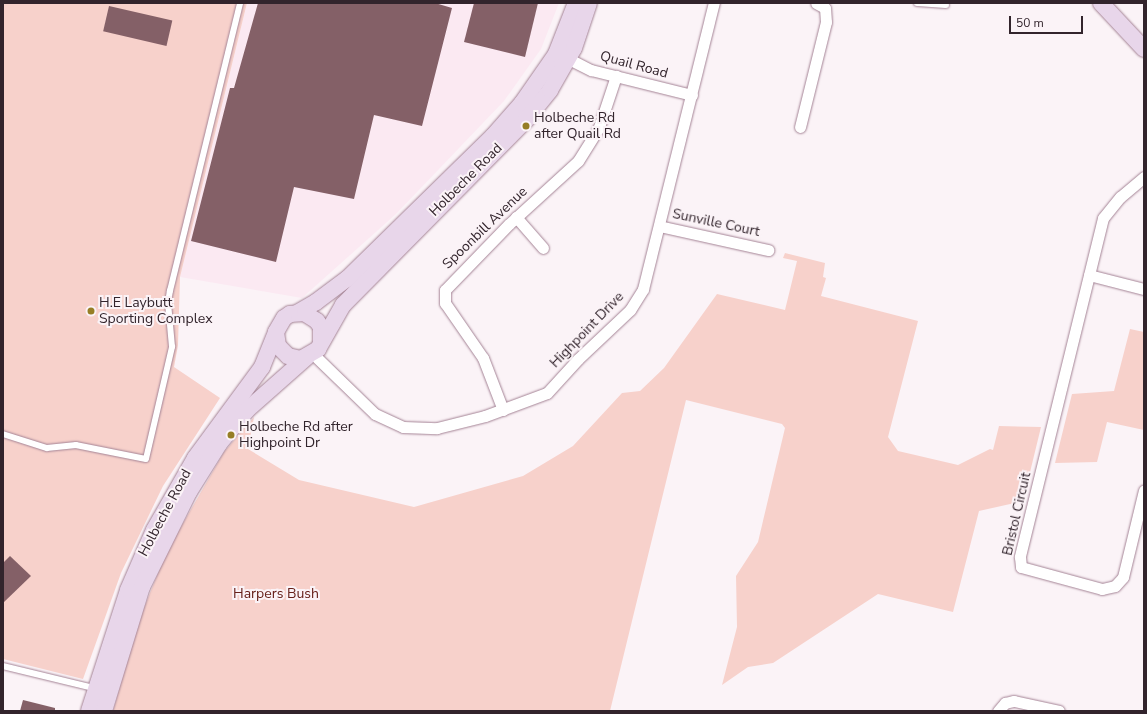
<!DOCTYPE html>
<html>
<head>
<meta charset="utf-8">
<style>
  body { margin:0 }
  #map { position:relative; width:1147px; height:714px; overflow:hidden; background:#fbf3f7; font-family:"Nunito Sans",sans-serif }
  div>[style] { position:absolute }
  .built>* { inset:0; background:#fbe9f2 }
  .green>* { inset:0; background:#f7d1cb }
  .building>* { inset:0; background:#846067; transform-origin:0 0 }
  .roads { filter:drop-shadow(0 0 1px #a48395) drop-shadow(0 0 1px #a48395) }
  .lane>* { height:5.5px; margin:-2.75px; padding:0 2.75px; transform-origin:2.75px; border-radius:2.75px; background:#fff }
  .street>* { height:11px; margin:-5.5px; padding:0 5.5px; transform-origin:5.5px; border-radius:5.5px; background:#fff }
  .secondary>* { height:16px; margin:-8px; padding:0 8px; transform-origin:8px; border-radius:8px; background:#e8d6ea }
  .dots>* { width:11px; height:11px; translate:-50% -50%; box-sizing:border-box; border:2px solid #fbf3f7; border-radius:50% }
  span { translate:-50% -50%; white-space:nowrap; text-align:center; line-height:1.15; -webkit-text-stroke:4px #fbf3f7; paint-order:stroke }
  .street-label { font-size:14px; color:#32242c }
  .poi-label { font-size:14px; color:#32242c }
  .left { translate:0 -50%; text-align:left }
  .park-label { font-size:14px; color:#67201a }
  .frame { position:absolute; inset:0; border:4px solid #32242c; pointer-events:none }
  .scale { position:absolute; left:1009px; top:16px; width:74px; height:18px; box-sizing:border-box; border:2px solid #32242c; border-top:0; padding-left:5px; font-size:12px; line-height:14px; white-space:nowrap; color:#32242c; -webkit-text-stroke:3px #fbf3f7; paint-order:stroke }
</style>
</head>
<body>
<div id="map">
  <div class="built">
    <i style="clip-path:polygon(247px 3px,559px 3px,541px 49px,504px 101px,396px 214px,302px 298px,180px 277px)"></i>
  </div>
  <div class="green">
    <i style="clip-path:polygon(3px 3px,247px 3px,180px 277px,178px 345px,174px 367px,220px 398px,163px 486px,121px 573px,83px 679px,3px 659px)"></i>
    <i style="clip-path:polygon(785px 253px,825px 263px,823px 277px,826px 278px,821px 296px,918px 321px,888px 437px,898px 451px,958px 465px,990px 449px,993px 450px,999px 426px,1041px 427px,1023px 501px,979px 511px,953px 612px,878px 594px,773px 663px,748px 667px,722px 685px,737px 627px,736px 576px,758px 542px,785px 428px,782px 424px,686px 400px,610px 711px,113px 711px,137px 625px,167px 551px,224px 452px,254px 417px,248px 449px,299px 480px,414px 507px,523px 476px,573px 446px,622px 393px,640px 391px,664px 368px,717px 294px,785px 310px,797px 261px,783px 258px)"></i>
    <i style="clip-path:polygon(1130px 329px,1144px 332px,1144px 430px,1107px 422px,1097px 462px,1055px 463px,1072px 394px,1114px 391px)"></i>
  </div>
  <div class="building">
    <i style="clip-path:polygon(258px 3px,435px 3px,452px 8px,422px 126px,374px 115px,354px 199px,294px 187px,276px 262px,191px 241px,230px 88px,234px 88px)"></i>
    <i style="clip-path:polygon(474px 3px,538px 3px,525px 57px,464px 42px)"></i>
    <i style="left:109px;top:6px;width:65px;height:26px;rotate:13deg"></i>
    <i style="clip-path:polygon(10px 556px,31px 576px,3px 603px,3px 563px)"></i>
    <i style="clip-path:polygon(23px 700px,55px 708px,55px 711px,20px 711px)"></i>
  </div>
  <div class="roads">
    <div class="lane">
      <i style="left:917px;top:3px;width:29px;rotate:4deg"></i>
      <i style="left:3px;top:434px;width:46px;rotate:17.7deg"></i>
      <i style="left:47px;top:448px;width:29px;rotate:-6deg"></i>
      <i style="left:76px;top:445px;width:71px;rotate:11.3deg"></i>
      <i style="left:146px;top:459px;width:115px;rotate:-76.9deg"></i>
      <i style="left:172px;top:347px;width:44px;rotate:-95.2deg"></i>
      <i style="left:168px;top:303px;width:12px;rotate:-81deg"></i>
      <i style="left:170px;top:291px;width:296px;rotate:-76.3deg"></i>
      <i style="left:3px;top:666px;width:94px;rotate:13.6deg"></i>
    </div>
    <div class="street">
      <i style="left:569px;top:59px;width:25px;rotate:27deg"></i>
      <i style="left:591px;top:70px;width:104px;rotate:13.9deg"></i>
      <i style="left:800px;top:127px;width:108px;rotate:-76.1deg"></i>
      <i style="left:826px;top:22px;width:14px;rotate:-94deg"></i>
      <i style="left:825px;top:8px;width:10px;rotate:-151deg"></i>
      <i style="left:1144px;top:177px;width:31px;rotate:140deg"></i>
      <i style="left:1120px;top:197px;width:27px;rotate:129deg"></i>
      <i style="left:1103px;top:218px;width:349px;rotate:103.8deg"></i>
      <i style="left:1020px;top:557px;width:10px;rotate:84deg"></i>
      <i style="left:1021px;top:567px;width:84px;rotate:15.2deg"></i>
      <i style="left:1102px;top:589px;width:13px;rotate:-13deg"></i>
      <i style="left:1115px;top:586px;width:12px;rotate:-48deg"></i>
      <i style="left:1123px;top:577px;width:89px;rotate:-76.4deg"></i>
      <i style="left:516px;top:217px;width:41px;rotate:48.9deg"></i>
      <i style="left:659px;top:226px;width:112px;rotate:12.4deg"></i>
      <i style="left:1089px;top:275px;width:57px;rotate:14.3deg"></i>
      <i style="left:313px;top:354px;width:86px;rotate:44.1deg"></i>
      <i style="left:375px;top:414px;width:31px;rotate:25deg"></i>
      <i style="left:403px;top:427px;width:34px;rotate:2deg"></i>
      <i style="left:437px;top:428px;width:49px;rotate:-14deg"></i>
      <i style="left:485px;top:416px;width:66px;rotate:-20.4deg"></i>
      <i style="left:547px;top:393px;width:46px;rotate:-47.6deg"></i>
      <i style="left:578px;top:359px;width:71px;rotate:-43.3deg"></i>
      <i style="left:630px;top:310px;width:25px;rotate:-58deg"></i>
      <i style="left:643px;top:289px;width:295px;rotate:-76.1deg"></i>
      <i style="left:503px;top:410px;width:56px;rotate:-111deg"></i>
      <i style="left:483px;top:358px;width:67px;rotate:-124.6deg"></i>
      <i style="left:445px;top:303px;width:13px;rotate:-90deg"></i>
      <i style="left:445px;top:290px;width:92px;rotate:-45.9deg"></i>
      <i style="left:509px;top:224px;width:93px;rotate:-42.4deg"></i>
      <i style="left:578px;top:161px;width:40px;rotate:-58deg"></i>
      <i style="left:599px;top:127px;width:54px;rotate:-71.6deg"></i>
      <i style="left:998px;top:711px;width:11px;rotate:-49deg"></i>
      <i style="left:1005px;top:703px;width:9px;rotate:-13deg"></i>
      <i style="left:1014px;top:701px;width:46px;rotate:12.5deg"></i>
    </div>
    <div class="secondary">
      <i style="left:1101px;top:3px;width:63px;rotate:46.9deg"></i>
      <i style="left:297px;top:313px;width:22px;rotate:-30deg"></i>
      <i style="left:316px;top:302px;width:39px;rotate:-37deg"></i>
      <i style="left:347px;top:279px;width:204px;rotate:-44.4deg"></i>
      <i style="left:493px;top:136px;width:44px;rotate:-48.7deg"></i>
      <i style="left:522px;top:103px;width:60px;rotate:-55.2deg"></i>
      <i style="left:556px;top:54px;width:55px;rotate:-68.6deg"></i>
      <i style="left:321px;top:342px;width:15px;rotate:-90deg"></i>
      <i style="left:321px;top:327px;width:7px;rotate:-124deg"></i>
      <i style="left:317px;top:321px;width:15px;rotate:-148deg"></i>
      <i style="left:304px;top:313px;width:14px;rotate:176deg"></i>
      <i style="left:290px;top:314px;width:7px;rotate:146deg"></i>
      <i style="left:284px;top:318px;width:16px;rotate:120deg"></i>
      <i style="left:276px;top:332px;width:14px;rotate:82deg"></i>
      <i style="left:278px;top:346px;width:14px;rotate:45deg"></i>
      <i style="left:288px;top:356px;width:13px;rotate:13deg"></i>
      <i style="left:301px;top:359px;width:20px;rotate:-30deg"></i>
      <i style="left:318px;top:349px;width:51px;rotate:-60.4deg"></i>
      <i style="left:343px;top:305px;width:260px;rotate:-45.3deg"></i>
      <i style="left:526px;top:120px;width:38px;rotate:-51deg"></i>
      <i style="left:550px;top:90px;width:48px;rotate:-60.3deg"></i>
      <i style="left:574px;top:48px;width:47px;rotate:-71.6deg"></i>
      <i style="left:89px;top:711px;width:127px;rotate:-72.1deg"></i>
      <i style="left:128px;top:590px;width:65px;rotate:-66.6deg"></i>
      <i style="left:154px;top:530px;width:83px;rotate:-60.3deg"></i>
      <i style="left:195px;top:458px;width:113px;rotate:-53.6deg"></i>
      <i style="left:262px;top:367px;width:38px;rotate:-68deg"></i>
      <i style="left:104px;top:711px;width:130px;rotate:-73deg"></i>
      <i style="left:142px;top:587px;width:106px;rotate:-63.7deg"></i>
      <i style="left:189px;top:492px;width:57px;rotate:-58deg"></i>
      <i style="left:219px;top:444px;width:44px;rotate:-50.5deg"></i>
      <i style="left:247px;top:410px;width:80px;rotate:-41.5deg"></i>
    </div>
  </div>
  <div class="dots">
    <i style="left:526px;top:126px;background:#967e25"></i>
    <i style="left:91px;top:311px;background:#967e25"></i>
    <i style="left:231px;top:435px;background:#967e25"></i>
  </div>
  <div class="street-label">
    <span style="left:634px;top:65px;rotate:15deg">Quail Road</span>
    <span style="left:466px;top:180px;rotate:-45deg">Holbeche Road</span>
    <span style="left:716px;top:223px;rotate:12deg">Sunville Court</span>
    <span style="left:485px;top:228px;rotate:-44deg">Spoonbill Avenue</span>
    <span style="left:587px;top:330px;rotate:-46deg">Highpoint Drive</span>
    <span style="left:165px;top:513px;rotate:-62deg">Holbeche Road</span>
    <span style="left:1017px;top:514px;rotate:-77deg">Bristol Circuit</span>
  </div>
  <div class="poi-label">
    <span class="left" style="left:534px;top:126px">Holbeche Rd<br>after Quail Rd</span>
    <span class="left" style="left:99px;top:311px">H.E Laybutt<br>Sporting Complex</span>
    <span class="left" style="left:239px;top:435px">Holbeche Rd after<br>Highpoint Dr</span>
  </div>
  <div class="park-label">
    <span style="left:276px;top:594px">Harpers Bush</span>
  </div>
  <div class="frame"></div>
  <div class="scale">50 m</div>
</div>
</body>
</html>
